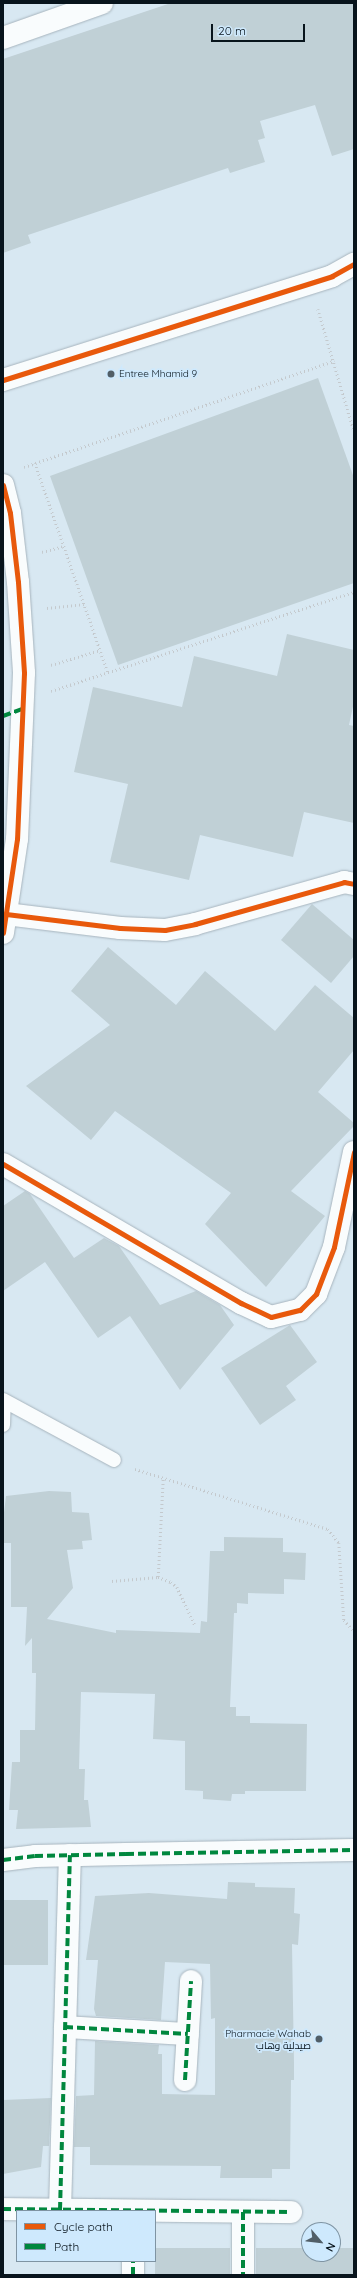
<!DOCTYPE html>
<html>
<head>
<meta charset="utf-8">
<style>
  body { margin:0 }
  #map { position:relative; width:357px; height:2278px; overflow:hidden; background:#d8e8f2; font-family:Quicksand,Cairo,sans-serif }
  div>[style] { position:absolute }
  .building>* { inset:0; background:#c0d0d6; transform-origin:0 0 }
  .path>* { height:2.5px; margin-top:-1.25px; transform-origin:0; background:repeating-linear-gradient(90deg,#c4c9cd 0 1px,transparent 0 4px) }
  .roads { filter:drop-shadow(0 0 1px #a7b4bd) drop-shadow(0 0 1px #a7b4bd) }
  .lane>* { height:14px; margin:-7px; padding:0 7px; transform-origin:7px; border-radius:7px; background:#f9fcfd }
  .street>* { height:22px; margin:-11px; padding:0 11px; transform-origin:11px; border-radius:11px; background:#f9fcfd }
  .quiet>* { height:4px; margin-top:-2px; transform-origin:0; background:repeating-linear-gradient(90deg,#00873e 0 8px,transparent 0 12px) }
  .cycleway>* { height:5px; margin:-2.5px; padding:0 2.5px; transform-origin:2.5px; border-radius:2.5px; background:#e8590c }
  .dots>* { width:11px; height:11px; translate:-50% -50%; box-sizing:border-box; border:2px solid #cee9fd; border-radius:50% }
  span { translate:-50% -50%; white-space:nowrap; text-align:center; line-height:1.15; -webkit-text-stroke:3.5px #cee9fd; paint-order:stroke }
  .poi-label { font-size:10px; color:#08141c }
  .left { translate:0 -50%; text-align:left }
  .right { translate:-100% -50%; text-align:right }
  .frame { position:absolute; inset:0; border:4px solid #08141c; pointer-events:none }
  .legend { position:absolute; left:16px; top:2210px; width:140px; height:52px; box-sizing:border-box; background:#cee9fd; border:1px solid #7f94a3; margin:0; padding:5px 7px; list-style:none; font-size:12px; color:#08141c }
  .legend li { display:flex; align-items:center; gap:8px; height:20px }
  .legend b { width:20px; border:1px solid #7f94a3 }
  .north { position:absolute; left:301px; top:2222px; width:40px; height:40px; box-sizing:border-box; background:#cee9fd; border:1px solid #7f94a3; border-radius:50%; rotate:118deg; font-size:11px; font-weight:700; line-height:16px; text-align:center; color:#08141c }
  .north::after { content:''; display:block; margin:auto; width:14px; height:18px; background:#515e67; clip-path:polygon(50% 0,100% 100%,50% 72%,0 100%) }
  .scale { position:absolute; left:211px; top:24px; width:94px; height:18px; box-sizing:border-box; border:2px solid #08141c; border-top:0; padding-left:5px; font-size:12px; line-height:14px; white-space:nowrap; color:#08141c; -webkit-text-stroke:3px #cee9fd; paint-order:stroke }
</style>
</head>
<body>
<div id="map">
  <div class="building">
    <i style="clip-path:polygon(171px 3px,354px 3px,354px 149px,332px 156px,315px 105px,260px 121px,265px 138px,258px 140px,265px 162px,230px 173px,228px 168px,28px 235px,31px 243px,3px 253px,3px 59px)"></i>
    <i style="clip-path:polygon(318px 378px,354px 478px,354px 583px,118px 665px,50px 476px)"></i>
    <i style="clip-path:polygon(287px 634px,354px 650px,354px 702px,349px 725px,354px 726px,354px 823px,304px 812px,293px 857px,200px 835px,189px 880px,110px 862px,128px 784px,74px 772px,93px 687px,182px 707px,194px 656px,277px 676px)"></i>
    <i style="clip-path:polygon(312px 904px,354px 940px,354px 956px,331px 983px,281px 940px)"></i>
    <i style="clip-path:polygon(108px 947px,176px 1005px,205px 971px,275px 1031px,315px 985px,354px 1018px,354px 1050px,318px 1092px,354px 1123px,354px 1126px,291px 1191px,325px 1216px,266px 1287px,205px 1224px,231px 1193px,115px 1111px,91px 1140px,26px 1086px,110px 1025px,71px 991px)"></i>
    <i style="clip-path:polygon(25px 1191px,30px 1194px,74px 1258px,104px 1238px,119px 1246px,160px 1305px,196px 1291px,220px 1305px,234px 1325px,180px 1390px,130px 1316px,98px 1338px,45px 1262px,3px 1291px,3px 1206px)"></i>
    <i style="clip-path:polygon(290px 1325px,317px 1362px,286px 1386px,296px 1400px,260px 1425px,221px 1368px)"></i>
    <i style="clip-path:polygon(49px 1491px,71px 1492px,72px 1512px,89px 1513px,92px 1540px,82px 1541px,83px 1549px,67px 1550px,73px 1588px,47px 1619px,116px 1633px,116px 1630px,200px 1633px,201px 1621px,207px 1622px,210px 1551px,224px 1551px,224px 1537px,283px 1538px,283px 1552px,306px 1553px,305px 1580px,284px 1579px,284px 1594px,248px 1593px,248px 1604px,237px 1603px,237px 1613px,234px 1613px,230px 1707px,236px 1707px,236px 1716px,250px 1716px,250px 1723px,307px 1724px,306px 1791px,245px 1791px,245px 1794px,232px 1794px,231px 1801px,203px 1799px,203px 1791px,185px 1790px,185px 1741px,153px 1739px,155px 1694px,81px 1692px,79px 1769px,85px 1769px,84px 1800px,88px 1800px,91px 1827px,16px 1829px,18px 1810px,9px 1810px,12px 1762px,20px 1762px,20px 1730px,35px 1730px,36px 1673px,32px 1673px,32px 1638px,25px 1646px,27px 1607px,11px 1607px,11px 1543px,3px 1543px,3px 1521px,6px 1496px)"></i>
    <i style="clip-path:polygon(228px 1882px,255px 1883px,255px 1887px,295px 1888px,294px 1913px,300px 1914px,298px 1945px,292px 1944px,294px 2063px,294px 2080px,291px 2080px,290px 2169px,272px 2169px,272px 2178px,220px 2178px,221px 2166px,90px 2165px,90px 2147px,74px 2147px,76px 2096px,94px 2095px,95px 2041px,159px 2045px,158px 2054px,162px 2054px,162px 2094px,215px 2095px,215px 2018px,211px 2019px,210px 1964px,165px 1962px,161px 2020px,96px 2016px,94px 2009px,98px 1960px,86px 1960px,95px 1896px,149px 1893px,227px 1899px)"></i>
    <i style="left:48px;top:1900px;width:65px;height:45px;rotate:90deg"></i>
    <i style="clip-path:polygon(51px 2098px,49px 2146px,43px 2146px,41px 2167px,3px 2174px,3px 2100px)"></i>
    <i style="left:155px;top:2248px;width:75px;height:27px"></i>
    <i style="clip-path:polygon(256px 2248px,309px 2248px,309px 2254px,333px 2254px,333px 2248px,354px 2248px,354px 2275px,256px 2275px)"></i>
  </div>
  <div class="path">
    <i style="left:318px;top:309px;width:127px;rotate:73.6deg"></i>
    <i style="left:35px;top:463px;width:222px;rotate:70.8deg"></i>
    <i style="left:24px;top:467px;width:328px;rotate:-18.9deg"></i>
    <i style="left:42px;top:552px;width:23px;rotate:-15deg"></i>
    <i style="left:47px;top:608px;width:37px;rotate:-6deg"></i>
    <i style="left:51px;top:665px;width:51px;rotate:-17deg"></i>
    <i style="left:51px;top:691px;width:319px;rotate:-18.1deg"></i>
    <i style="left:135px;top:1469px;width:202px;rotate:17.3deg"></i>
    <i style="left:328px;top:1529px;width:18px;rotate:52deg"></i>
    <i style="left:339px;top:1543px;width:77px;rotate:86.3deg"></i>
    <i style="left:344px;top:1620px;width:15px;rotate:48deg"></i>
    <i style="left:158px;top:1577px;width:99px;rotate:-87.1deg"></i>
    <i style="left:112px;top:1581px;width:46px;rotate:-5deg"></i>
    <i style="left:158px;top:1577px;width:14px;rotate:21deg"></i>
    <i style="left:171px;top:1582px;width:8px;rotate:40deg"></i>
    <i style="left:177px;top:1587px;width:42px;rotate:64.7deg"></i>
  </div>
  <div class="roads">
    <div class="lane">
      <i style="left:3px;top:1400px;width:126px;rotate:28.4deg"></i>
      <i style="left:3px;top:1425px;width:24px;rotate:-88deg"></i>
    </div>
    <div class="street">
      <i style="left:3px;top:38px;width:105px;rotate:-19.5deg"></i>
      <i style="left:3px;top:380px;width:345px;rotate:-17.5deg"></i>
      <i style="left:332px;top:276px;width:25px;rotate:-29deg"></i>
      <i style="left:3px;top:485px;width:29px;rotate:76deg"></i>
      <i style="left:10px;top:513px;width:69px;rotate:83.4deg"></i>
      <i style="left:18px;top:582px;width:91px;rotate:86.2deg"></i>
      <i style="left:24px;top:673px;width:166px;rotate:92.4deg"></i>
      <i style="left:17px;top:839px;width:95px;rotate:98.5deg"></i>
      <i style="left:6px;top:914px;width:115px;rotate:7deg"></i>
      <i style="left:120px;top:928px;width:45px;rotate:2.5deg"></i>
      <i style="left:165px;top:930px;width:31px;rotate:-11deg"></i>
      <i style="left:195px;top:924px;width:155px;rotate:-15.7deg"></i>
      <i style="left:344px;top:882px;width:10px;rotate:11deg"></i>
      <i style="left:3px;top:1164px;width:276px;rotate:30.3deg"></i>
      <i style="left:241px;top:1303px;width:33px;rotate:25deg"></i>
      <i style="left:271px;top:1317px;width:30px;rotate:-14deg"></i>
      <i style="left:300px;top:1310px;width:23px;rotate:-45deg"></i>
      <i style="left:316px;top:1294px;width:50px;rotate:-69deg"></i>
      <i style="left:334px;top:1247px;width:97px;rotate:-78.1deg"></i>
      <i style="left:3px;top:1860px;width:32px;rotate:-7deg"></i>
      <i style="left:35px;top:1856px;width:91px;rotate:-1.3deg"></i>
      <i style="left:126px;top:1854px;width:228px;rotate:-1deg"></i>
      <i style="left:65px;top:2027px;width:123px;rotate:3.3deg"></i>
      <i style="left:185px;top:2080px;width:99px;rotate:-86.5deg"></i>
      <i style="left:3px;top:2209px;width:288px;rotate:0.6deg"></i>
      <i style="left:60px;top:2210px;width:355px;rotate:-88.4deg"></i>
      <i style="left:243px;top:2212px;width:63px;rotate:90deg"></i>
      <i style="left:133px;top:2275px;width:14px;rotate:-90deg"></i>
    </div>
  </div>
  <div class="quiet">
    <i style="left:3px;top:716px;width:20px;rotate:-20deg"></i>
    <i style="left:3px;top:1860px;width:32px;rotate:-7deg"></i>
    <i style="left:35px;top:1856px;width:91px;rotate:-1.3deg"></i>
    <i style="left:126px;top:1854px;width:228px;rotate:-1deg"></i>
    <i style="left:65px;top:2027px;width:123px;rotate:3.3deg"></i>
    <i style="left:185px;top:2080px;width:99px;rotate:-86.5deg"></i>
    <i style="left:3px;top:2209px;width:288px;rotate:0.6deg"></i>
    <i style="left:60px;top:2210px;width:355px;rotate:-88.4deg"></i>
    <i style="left:243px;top:2212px;width:63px;rotate:90deg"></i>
    <i style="left:133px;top:2275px;width:14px;rotate:-90deg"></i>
  </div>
  <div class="cycleway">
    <i style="left:3px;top:380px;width:345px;rotate:-17.5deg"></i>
    <i style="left:332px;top:276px;width:25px;rotate:-29deg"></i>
    <i style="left:3px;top:485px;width:29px;rotate:76deg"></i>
    <i style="left:10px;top:513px;width:69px;rotate:83.4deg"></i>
    <i style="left:18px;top:582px;width:91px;rotate:86.2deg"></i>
    <i style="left:24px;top:673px;width:166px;rotate:92.4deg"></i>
    <i style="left:17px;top:839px;width:95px;rotate:98.5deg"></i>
    <i style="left:6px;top:914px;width:115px;rotate:7deg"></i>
    <i style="left:120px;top:928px;width:45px;rotate:2.5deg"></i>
    <i style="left:165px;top:930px;width:31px;rotate:-11deg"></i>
    <i style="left:195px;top:924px;width:155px;rotate:-15.7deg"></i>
    <i style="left:344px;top:882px;width:10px;rotate:11deg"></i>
    <i style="left:3px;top:1164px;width:276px;rotate:30.3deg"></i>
    <i style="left:241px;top:1303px;width:33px;rotate:25deg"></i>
    <i style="left:271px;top:1317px;width:30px;rotate:-14deg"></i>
    <i style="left:300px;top:1310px;width:23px;rotate:-45deg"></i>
    <i style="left:316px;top:1294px;width:50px;rotate:-69deg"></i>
    <i style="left:334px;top:1247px;width:97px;rotate:-78.1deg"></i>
  </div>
  <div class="dots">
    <i style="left:111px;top:374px;background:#515e67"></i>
    <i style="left:319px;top:2039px;background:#515e67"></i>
  </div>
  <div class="poi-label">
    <span class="left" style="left:119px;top:374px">Entree Mhamid 9</span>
    <span class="right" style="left:311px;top:2039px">Pharmacie Wahab<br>صيدلية وهاب</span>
  </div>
  <div class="frame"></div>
  <ul class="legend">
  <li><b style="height:5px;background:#e8590c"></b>Cycle path</li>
  <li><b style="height:5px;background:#00873e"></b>Path</li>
  </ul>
  <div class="north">N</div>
  <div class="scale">20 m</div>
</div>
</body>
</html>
